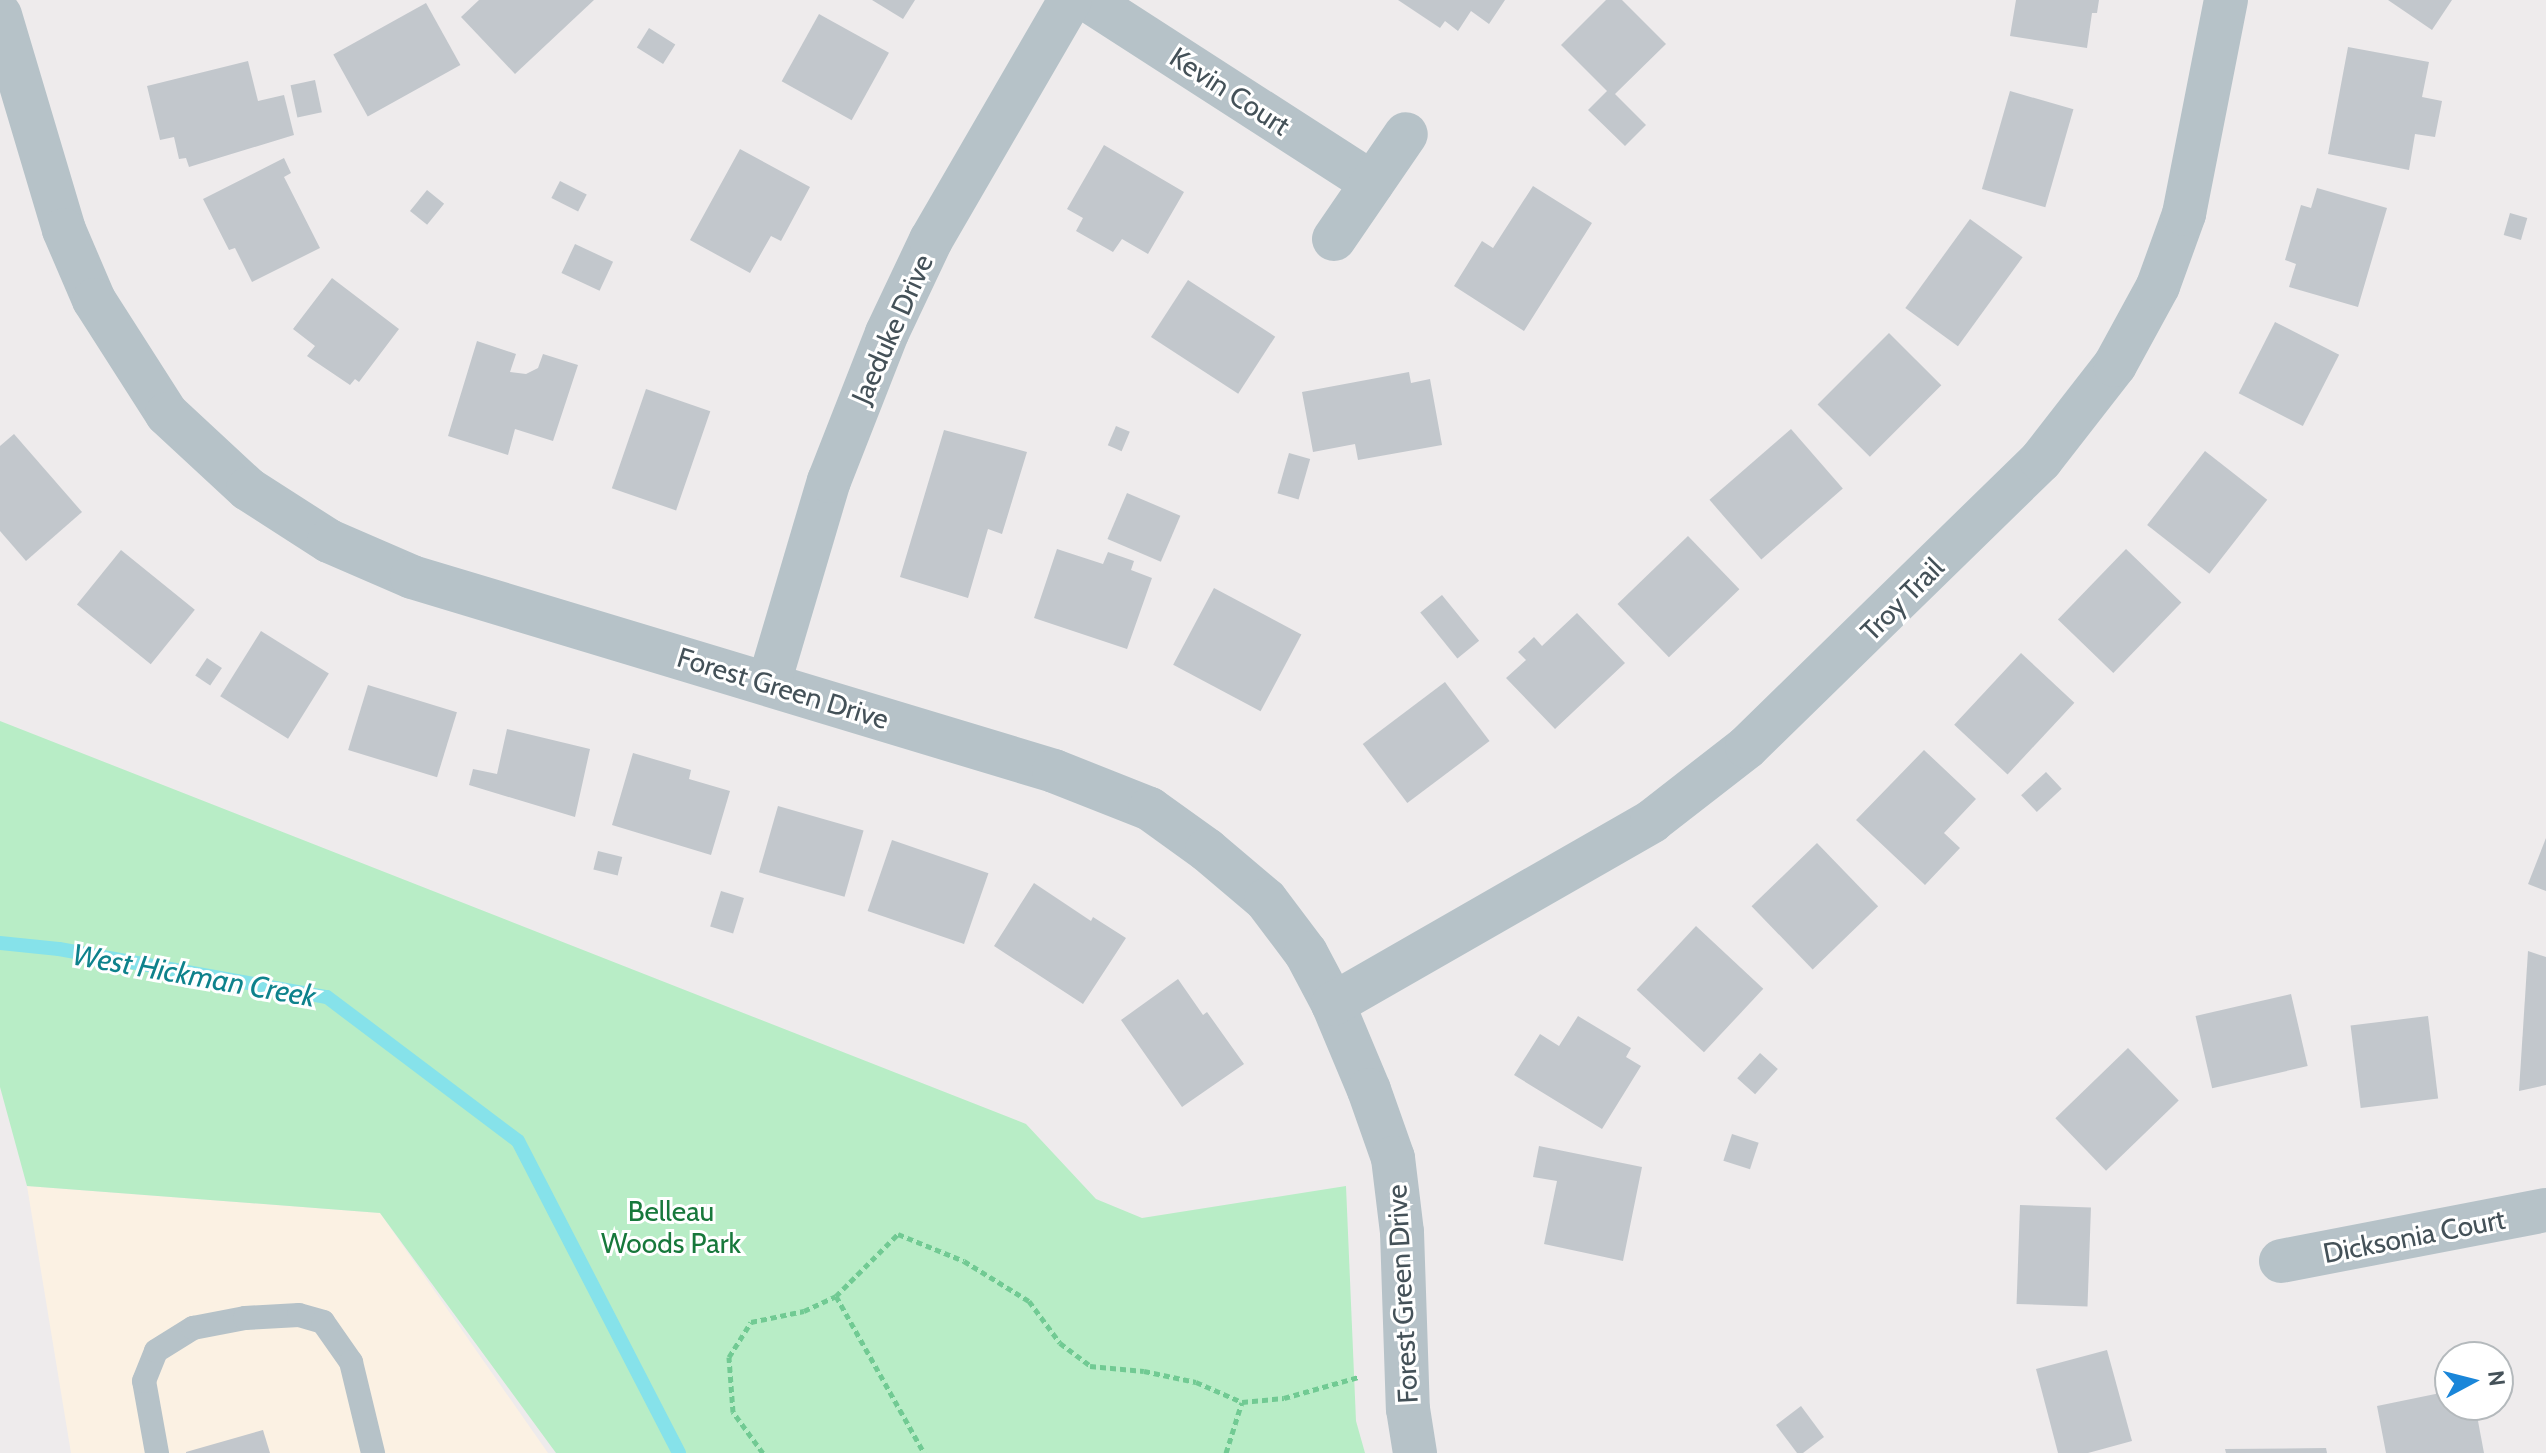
<!DOCTYPE html>
<html>
<head>
<meta charset="utf-8">
<style>
  body { margin:0 }
  #map { position:relative; width:2546px; height:1453px; overflow:hidden; background:#eeebec; font-family:Cabin,sans-serif }
  div>[style] { position:absolute }
  .commercial>* { inset:0; background:#fbf1e3 }
  .green>* { inset:0; background:#b8edc6 }
  .stream>* { height:14px; margin:-7px; padding:0 7px; transform-origin:7px; border-radius:7px; background:#86e2ea }
  .building>* { inset:0; background:#c2c7cc; transform-origin:0 0 }
  .path>* { height:5px; margin-top:-2.5px; transform-origin:0; background:repeating-linear-gradient(90deg,#71ca93 0 6px,transparent 0 10px) }
  .lane>* { height:24px; margin:-12px; padding:0 12px; transform-origin:12px; border-radius:12px; background:#b6c2c8 }
  .street>* { height:44px; margin:-22px; padding:0 22px; transform-origin:22px; border-radius:22px; background:#b6c2c8 }
  span { translate:-50% -50%; white-space:nowrap; text-align:center; line-height:1.15; -webkit-text-stroke:6px #fff; paint-order:stroke }
  .street-label { font-size:28px; color:#445158 }
  .park-label { font-size:28px; color:#17783b }
  .water-label { font-size:30px; color:#0e828c; font-style:italic }
  .north { position:absolute; left:2434px; top:1341px; width:80px; height:80px; box-sizing:border-box; background:#fff; border:2px solid #b4b9bc; border-radius:50%; rotate:83deg; font-size:22px; font-weight:700; line-height:32px; text-align:center; color:#445158 }
  .north::after { content:''; display:block; margin:auto; width:28px; height:36px; background:#1a86d9; clip-path:polygon(50% 0,100% 100%,50% 72%,0 100%) }
</style>
</head>
<body>
<div id="map">
  <div class="commercial">
    <i style="clip-path:polygon(27px 1186px,380px 1213px,548px 1453px,71px 1453px)"></i>
  </div>
  <div class="green">
    <i style="clip-path:polygon(0 721px,1026px 1124px,1096px 1199px,1142px 1218px,1346px 1186px,1356px 1421px,1365px 1453px,556px 1453px,380px 1213px,27px 1186px,0 1087px)"></i>
  </div>
  <div class="stream">
    <i style="left:0;top:943px;width:59px;rotate:5.8deg"></i>
    <i style="left:59px;top:949px;width:272px;rotate:10.2deg"></i>
    <i style="left:327px;top:997px;width:239px;rotate:37deg"></i>
    <i style="left:518px;top:1141px;width:351px;rotate:62.7deg"></i>
  </div>
  <div class="building">
    <i style="clip-path:polygon(479px 0,594px 0,515px 74px,461px 17px)"></i>
    <i style="clip-path:polygon(872px 0,915px 0,903px 19px)"></i>
    <i style="clip-path:polygon(1398px 0,1505px 0,1489px 24px,1471px 11px,1458px 31px,1445px 21px,1440px 28px)"></i>
    <i style="clip-path:polygon(1606px 0,1622px 0,1666px 44px,1615px 94px,1646px 125px,1625px 146px,1588px 110px,1607px 91px,1561px 45px)"></i>
    <i style="clip-path:polygon(2016px 0,2099px 0,2097px 13px,2092px 13px,2087px 48px,2010px 36px)"></i>
    <i style="clip-path:polygon(2388px 0,2452px 0,2432px 30px)"></i>
    <i style="left:426px;top:3px;width:71px;height:106px;rotate:61deg"></i>
    <i style="left:819px;top:14px;width:80px;height:77px;rotate:29deg"></i>
    <i style="left:649px;top:28px;width:31px;height:23px;rotate:32deg"></i>
    <i style="clip-path:polygon(2348px 47px,2429px 62px,2422px 97px,2442px 101px,2435px 137px,2415px 134px,2409px 170px,2328px 154px)"></i>
    <i style="clip-path:polygon(248px 61px,258px 101px,284px 95px,294px 135px,189px 167px,186px 158px,179px 159px,174px 137px,160px 140px,147px 86px)"></i>
    <i style="left:315px;top:80px;width:33px;height:25px;rotate:78deg"></i>
    <i style="left:2010px;top:91px;width:66px;height:102px;rotate:16deg"></i>
    <i style="clip-path:polygon(1104px 145px,1184px 192px,1148px 254px,1122px 239px,1113px 252px,1076px 231px,1083px 218px,1067px 209px)"></i>
    <i style="clip-path:polygon(740px 149px,810px 187px,781px 241px,771px 236px,750px 273px,690px 240px)"></i>
    <i style="clip-path:polygon(284px 158px,291px 173px,284px 177px,320px 248px,252px 282px,235px 248px,229px 250px,203px 199px)"></i>
    <i style="left:560px;top:181px;width:30px;height:19px;rotate:27deg"></i>
    <i style="clip-path:polygon(1533px 186px,1592px 223px,1524px 331px,1454px 286px,1482px 241px,1493px 248px)"></i>
    <i style="clip-path:polygon(2317px 188px,2387px 208px,2358px 307px,2289px 287px,2296px 264px,2285px 260px,2301px 205px,2311px 208px)"></i>
    <i style="left:427px;top:190px;width:22px;height:27px;rotate:39deg"></i>
    <i style="left:2510px;top:213px;width:18px;height:23px;rotate:16deg"></i>
    <i style="left:1970px;top:219px;width:65px;height:110px;rotate:36deg"></i>
    <i style="left:575px;top:244px;width:42px;height:32px;rotate:25deg"></i>
    <i style="clip-path:polygon(332px 278px,399px 329px,359px 382px,355px 379px,350px 385px,307px 356px,315px 346px,293px 329px)"></i>
    <i style="left:1188px;top:280px;width:104px;height:68px;rotate:33deg"></i>
    <i style="left:2275px;top:322px;width:72px;height:80px;rotate:27deg"></i>
    <i style="left:1889px;top:333px;width:74px;height:101px;rotate:45deg"></i>
    <i style="clip-path:polygon(477px 341px,516px 354px,510px 372px,526px 374px,538px 368px,543px 354px,578px 365px,553px 441px,515px 429px,508px 455px,448px 436px)"></i>
    <i style="clip-path:polygon(1409px 372px,1411px 383px,1430px 379px,1442px 445px,1358px 460px,1355px 444px,1313px 452px,1302px 392px)"></i>
    <i style="left:646px;top:389px;width:68px;height:105px;rotate:19deg"></i>
    <i style="left:1116px;top:426px;width:15px;height:21px;rotate:23deg"></i>
    <i style="left:1791px;top:429px;width:79px;height:108px;rotate:49deg"></i>
    <i style="clip-path:polygon(944px 430px,1027px 452px,1002px 534px,988px 529px,968px 598px,900px 577px)"></i>
    <i style="clip-path:polygon(14px 434px,82px 512px,26px 561px,0 531px,0 446px)"></i>
    <i style="left:2205px;top:451px;width:79px;height:94px;rotate:38deg"></i>
    <i style="left:1289px;top:453px;width:22px;height:42px;rotate:16deg"></i>
    <i style="left:1127px;top:493px;width:58px;height:50px;rotate:23deg"></i>
    <i style="left:1688px;top:536px;width:74px;height:98px;rotate:46deg"></i>
    <i style="clip-path:polygon(1057px 549px,1103px 564px,1108px 552px,1134px 561px,1131px 570px,1152px 578px,1127px 649px,1034px 618px)"></i>
    <i style="left:2126px;top:549px;width:77px;height:98px;rotate:44deg"></i>
    <i style="left:121px;top:550px;width:95px;height:70px;rotate:39deg"></i>
    <i style="left:1214px;top:588px;width:99px;height:87px;rotate:28deg"></i>
    <i style="left:1442px;top:595px;width:59px;height:28px;rotate:51deg"></i>
    <i style="clip-path:polygon(1577px 613px,1625px 663px,1555px 729px,1506px 678px,1526px 660px,1518px 652px,1534px 637px,1542px 646px)"></i>
    <i style="left:261px;top:631px;width:80px;height:77px;rotate:32deg"></i>
    <i style="left:2021px;top:653px;width:73px;height:98px;rotate:43deg"></i>
    <i style="left:207px;top:658px;width:18px;height:21px;rotate:34deg"></i>
    <i style="left:1445px;top:682px;width:74px;height:103px;rotate:53deg"></i>
    <i style="left:368px;top:685px;width:93px;height:68px;rotate:17deg"></i>
    <i style="clip-path:polygon(507px 729px,590px 749px,575px 817px,469px 785px,473px 769px,497px 774px)"></i>
    <i style="clip-path:polygon(1924px 750px,1976px 799px,1944px 833px,1960px 848px,1925px 885px,1856px 820px)"></i>
    <i style="clip-path:polygon(633px 753px,691px 770px,689px 779px,730px 791px,711px 855px,612px 825px)"></i>
    <i style="left:2046px;top:772px;width:23px;height:34px;rotate:47deg"></i>
    <i style="left:778px;top:806px;width:89px;height:69px;rotate:16deg"></i>
    <i style="clip-path:polygon(2546px 838px,2546px 891px,2528px 884px)"></i>
    <i style="left:892px;top:840px;width:102px;height:75px;rotate:19deg"></i>
    <i style="left:1817px;top:843px;width:88px;height:91px;rotate:46deg"></i>
    <i style="left:598px;top:851px;width:25px;height:19px;rotate:14deg"></i>
    <i style="clip-path:polygon(1034px 883px,1091px 921px,1093px 917px,1126px 938px,1083px 1004px,994px 946px)"></i>
    <i style="left:721px;top:891px;width:24px;height:37px;rotate:17deg"></i>
    <i style="left:1696px;top:926px;width:92px;height:87px;rotate:43deg"></i>
    <i style="clip-path:polygon(2528px 951px,2546px 957px,2546px 1085px,2519px 1091px)"></i>
    <i style="clip-path:polygon(1178px 979px,1203px 1015px,1207px 1012px,1244px 1064px,1182px 1107px,1121px 1020px)"></i>
    <i style="left:2291px;top:994px;width:74px;height:98px;rotate:77deg"></i>
    <i style="clip-path:polygon(1578px 1016px,1631px 1048px,1626px 1057px,1641px 1066px,1602px 1129px,1514px 1075px,1540px 1034px,1559px 1046px)"></i>
    <i style="left:2428px;top:1016px;width:83px;height:78px;rotate:83deg"></i>
    <i style="left:2128px;top:1048px;width:73px;height:101px;rotate:46deg"></i>
    <i style="left:1760px;top:1053px;width:24px;height:34px;rotate:42deg"></i>
    <i style="left:1732px;top:1134px;width:28px;height:28px;rotate:18deg"></i>
    <i style="clip-path:polygon(1539px 1146px,1642px 1167px,1623px 1261px,1544px 1244px,1557px 1181px,1533px 1177px)"></i>
    <i style="left:2020px;top:1205px;width:71px;height:99px;rotate:2deg"></i>
    <i style="clip-path:polygon(2107px 1350px,2132px 1441px,2088px 1453px,2058px 1453px,2036px 1369px)"></i>
    <i style="clip-path:polygon(2450px 1391px,2450px 1405px,2475px 1405px,2484px 1453px,2386px 1453px,2377px 1406px)"></i>
    <i style="clip-path:polygon(1801px 1406px,1824px 1437px,1803px 1453px,1797px 1453px,1776px 1425px)"></i>
    <i style="clip-path:polygon(263px 1430px,270px 1453px,186px 1453px,186px 1452px)"></i>
    <i style="clip-path:polygon(2326px 1448px,2327px 1453px,2226px 1453px,2225px 1449px)"></i>
  </div>
  <div class="path">
    <i style="left:836px;top:1296px;width:180px;rotate:60.7deg"></i>
    <i style="left:763px;top:1453px;width:51px;rotate:-126.2deg"></i>
    <i style="left:733px;top:1412px;width:55px;rotate:-94.2deg"></i>
    <i style="left:729px;top:1357px;width:41px;rotate:-57.8deg"></i>
    <i style="left:751px;top:1322px;width:54px;rotate:-11.7deg"></i>
    <i style="left:804px;top:1311px;width:35px;rotate:-25deg"></i>
    <i style="left:836px;top:1296px;width:88px;rotate:-45deg"></i>
    <i style="left:898px;top:1234px;width:71px;rotate:22.2deg"></i>
    <i style="left:964px;top:1261px;width:76px;rotate:31.6deg"></i>
    <i style="left:1029px;top:1301px;width:52px;rotate:53.6deg"></i>
    <i style="left:1060px;top:1343px;width:38px;rotate:37deg"></i>
    <i style="left:1090px;top:1366px;width:54px;rotate:5.3deg"></i>
    <i style="left:1144px;top:1371px;width:53px;rotate:11.9deg"></i>
    <i style="left:1196px;top:1382px;width:50px;rotate:23.5deg"></i>
    <i style="left:1242px;top:1402px;width:42px;rotate:-5.4deg"></i>
    <i style="left:1284px;top:1398px;width:77px;rotate:-15.8deg"></i>
    <i style="left:1226px;top:1453px;width:53px;rotate:-72.6deg"></i>
  </div>
  <div class="lane">
    <i style="left:157px;top:1453px;width:73px;rotate:-100.2deg"></i>
    <i style="left:144px;top:1381px;width:32px;rotate:-68deg"></i>
    <i style="left:156px;top:1351px;width:44px;rotate:-31.9deg"></i>
    <i style="left:193px;top:1328px;width:53px;rotate:-10.9deg"></i>
    <i style="left:245px;top:1318px;width:54px;rotate:-3.2deg"></i>
    <i style="left:299px;top:1315px;width:25px;rotate:16deg"></i>
    <i style="left:323px;top:1322px;width:49px;rotate:55deg"></i>
    <i style="left:351px;top:1362px;width:94px;rotate:76.4deg"></i>
  </div>
  <div class="street">
    <i style="left:1088px;top:0;width:338px;rotate:32.8deg"></i>
    <i style="left:0;top:15px;width:224px;rotate:73.4deg"></i>
    <i style="left:64px;top:230px;width:76px;rotate:66.8deg"></i>
    <i style="left:94px;top:300px;width:135px;rotate:57.4deg"></i>
    <i style="left:167px;top:414px;width:110px;rotate:42.8deg"></i>
    <i style="left:248px;top:489px;width:96px;rotate:32.7deg"></i>
    <i style="left:329px;top:541px;width:90px;rotate:23.4deg"></i>
    <i style="left:412px;top:577px;width:671px;rotate:16.81deg"></i>
    <i style="left:1054px;top:771px;width:103px;rotate:21.6deg"></i>
    <i style="left:1150px;top:809px;width:70px;rotate:35.7deg"></i>
    <i style="left:1207px;top:850px;width:77px;rotate:40.3deg"></i>
    <i style="left:1266px;top:900px;width:66px;rotate:53deg"></i>
    <i style="left:1306px;top:953px;width:58px;rotate:62.1deg"></i>
    <i style="left:1333px;top:1004px;width:93px;rotate:67.3deg"></i>
    <i style="left:1369px;top:1090px;width:72px;rotate:70.6deg"></i>
    <i style="left:1393px;top:1158px;width:75px;rotate:83.1deg"></i>
    <i style="left:1402px;top:1232px;width:177px;rotate:88.1deg"></i>
    <i style="left:1408px;top:1409px;width:45px;rotate:81deg"></i>
    <i style="left:1334px;top:239px;width:127px;rotate:-55.6deg"></i>
    <i style="left:769px;top:683px;width:211px;rotate:-73.5deg"></i>
    <i style="left:829px;top:481px;width:159px;rotate:-68.6deg"></i>
    <i style="left:887px;top:333px;width:103px;rotate:-64.7deg"></i>
    <i style="left:931px;top:240px;width:277px;rotate:-59.9deg"></i>
    <i style="left:1333px;top:1004px;width:368px;rotate:-29.8deg"></i>
    <i style="left:1652px;top:821px;width:120px;rotate:-37.9deg"></i>
    <i style="left:1747px;top:747px;width:411px;rotate:-44.3deg"></i>
    <i style="left:2041px;top:460px;width:120px;rotate:-52.1deg"></i>
    <i style="left:2115px;top:365px;width:90px;rotate:-61.4deg"></i>
    <i style="left:2158px;top:286px;width:77px;rotate:-70.1deg"></i>
    <i style="left:2184px;top:214px;width:218px;rotate:-78.9deg"></i>
    <i style="left:2281px;top:1261px;width:270px;rotate:-10.9deg"></i>
  </div>
  <div class="street-label">
    <span style="left:1230px;top:91px;rotate:33deg">Kevin Court</span>
    <span style="left:892px;top:329px;rotate:-66deg">Jaeduke Drive</span>
    <span style="left:1902px;top:599px;rotate:-45deg">Troy Trail</span>
    <span style="left:783px;top:688px;rotate:17deg">Forest Green Drive</span>
    <span style="left:2414px;top:1236px;rotate:-11deg">Dicksonia Court</span>
    <span style="left:1402px;top:1294px;rotate:-93deg">Forest Green Drive</span>
  </div>
  <div class="park-label">
    <span style="left:671px;top:1227px">Belleau<br>Woods Park</span>
  </div>
  <div class="water-label">
    <span style="left:194px;top:976px;rotate:10deg">West Hickman Creek</span>
  </div>
  <div class="north">N</div>
</div>
</body>
</html>
